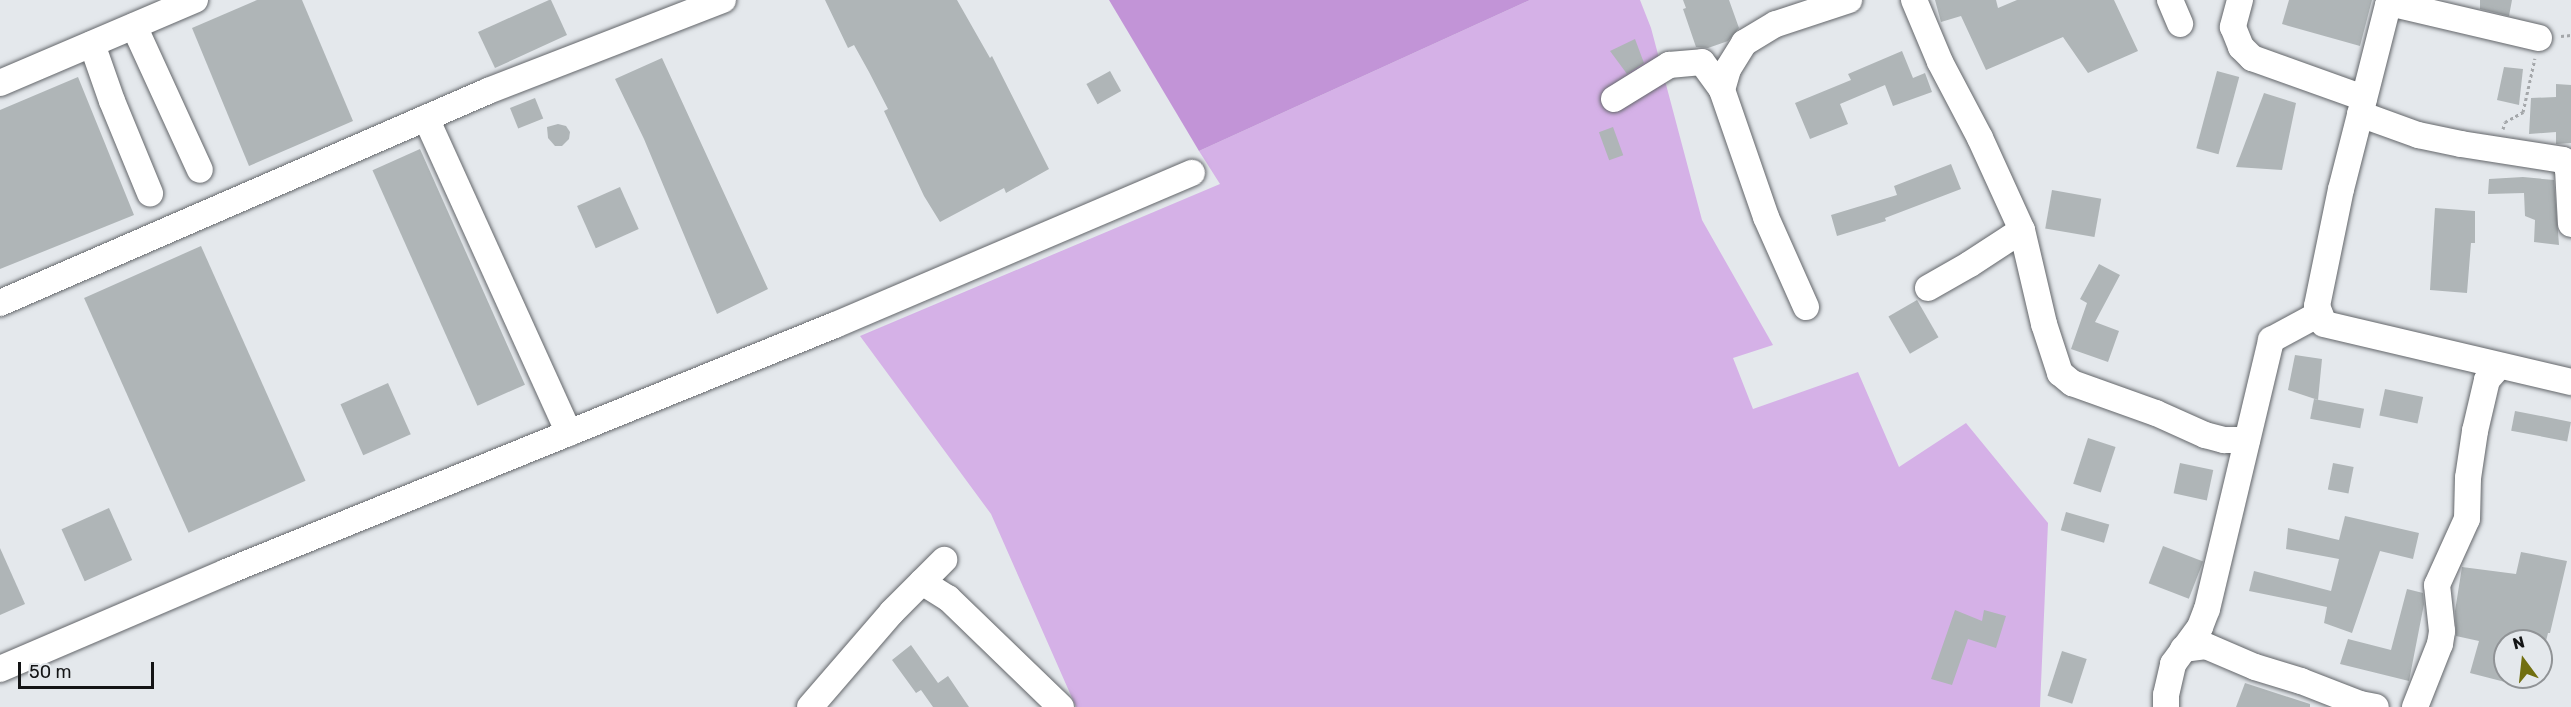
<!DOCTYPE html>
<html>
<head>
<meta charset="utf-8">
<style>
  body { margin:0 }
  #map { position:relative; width:2571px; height:707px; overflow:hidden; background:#e4e8ec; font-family:Rubik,sans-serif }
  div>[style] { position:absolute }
  .green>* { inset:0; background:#d5b1e7 }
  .forest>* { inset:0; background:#c294d7 }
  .building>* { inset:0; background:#afb5b7; transform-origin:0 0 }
  .path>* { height:3px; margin-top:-1.5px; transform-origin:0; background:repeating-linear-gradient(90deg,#a4a7aa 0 3px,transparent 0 6px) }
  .roads { filter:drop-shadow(0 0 2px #63666a) drop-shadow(0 0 2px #63666a) }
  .minor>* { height:26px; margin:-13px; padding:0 13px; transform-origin:13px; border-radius:13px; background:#fff }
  span { translate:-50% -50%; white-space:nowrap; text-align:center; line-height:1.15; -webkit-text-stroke:4.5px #e4e8ec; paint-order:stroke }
  .north { position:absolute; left:2493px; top:629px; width:60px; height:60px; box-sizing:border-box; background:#e4e8ec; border:2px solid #909396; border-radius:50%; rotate:345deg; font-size:16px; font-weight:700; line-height:24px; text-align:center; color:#131415 }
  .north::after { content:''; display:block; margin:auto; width:21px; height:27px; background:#716f10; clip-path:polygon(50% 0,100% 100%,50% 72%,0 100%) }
  .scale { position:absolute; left:18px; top:662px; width:136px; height:27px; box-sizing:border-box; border:3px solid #131415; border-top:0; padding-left:8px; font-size:18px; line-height:21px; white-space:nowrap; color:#131415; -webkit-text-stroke:4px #e4e8ec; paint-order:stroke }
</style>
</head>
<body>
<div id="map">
  <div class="green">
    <i style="clip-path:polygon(1530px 0,1640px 0,1651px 28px,1702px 220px,1773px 345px,1733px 358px,1753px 409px,1858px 372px,1899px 467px,1966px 423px,2048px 523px,2040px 707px,1076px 707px,991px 514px,860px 336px,1220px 184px,1199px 151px)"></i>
  </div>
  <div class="forest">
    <i style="clip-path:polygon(1109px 0,1530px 0,1199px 151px)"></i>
  </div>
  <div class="building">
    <i style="clip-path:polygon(257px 0,302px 0,353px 121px,249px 166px,192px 28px)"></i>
    <i style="clip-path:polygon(549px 0,551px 0,567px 35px,495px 68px,478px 32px)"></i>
    <i style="clip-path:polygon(825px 0,957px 0,990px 58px,992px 56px,1049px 169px,1006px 193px,1004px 188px,940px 222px,924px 196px,884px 111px,888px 109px,869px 72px,854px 45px,848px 48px)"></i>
    <i style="clip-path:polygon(1683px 0,1729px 0,1739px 28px,1728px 41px,1708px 48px,1696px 47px,1683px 9px,1686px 8px)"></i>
    <i style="clip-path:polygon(1935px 0,1996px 0,1998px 8px,2017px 0,2114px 0,2138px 51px,2088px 73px,2063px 37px,1986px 70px,1961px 16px,1941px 22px)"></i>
    <i style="clip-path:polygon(2289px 0,2372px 0,2360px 46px,2282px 24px)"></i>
    <i style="clip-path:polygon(2480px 0,2512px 0,2509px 16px,2480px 9px)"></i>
    <i style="clip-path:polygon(1635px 39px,1644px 63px,1627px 74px,1610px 51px)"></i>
    <i style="clip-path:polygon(1902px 51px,1913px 78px,1925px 73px,1932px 92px,1893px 106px,1885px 85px,1840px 104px,1848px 124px,1810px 139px,1795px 103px,1851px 80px,1848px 74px)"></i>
    <i style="clip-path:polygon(662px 58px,768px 289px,717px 314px,644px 139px,615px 79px)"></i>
    <i style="clip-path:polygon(2504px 67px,2523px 69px,2519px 105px,2497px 100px)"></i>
    <i style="left:1110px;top:71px;width:23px;height:27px;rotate:61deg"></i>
    <i style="left:2217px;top:71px;width:23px;height:80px;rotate:15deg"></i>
    <i style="clip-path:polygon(78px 77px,134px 215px,0 269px,0 110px)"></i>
    <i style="clip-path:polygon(2556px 84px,2571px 85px,2571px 143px,2556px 144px,2556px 132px,2529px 134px,2531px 98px,2556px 97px)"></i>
    <i style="clip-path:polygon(2264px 93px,2296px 103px,2282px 170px,2236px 167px)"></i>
    <i style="left:535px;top:98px;width:22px;height:27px;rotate:68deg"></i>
    <i style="clip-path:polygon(558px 124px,566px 126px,570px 132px,569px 139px,562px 146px,555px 146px,548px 138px,547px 127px)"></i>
    <i style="left:1613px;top:127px;width:30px;height:15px;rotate:70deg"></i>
    <i style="left:420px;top:149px;width:258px;height:52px;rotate:66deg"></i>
    <i style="clip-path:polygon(1951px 164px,1961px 189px,1885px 218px,1886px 221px,1837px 236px,1831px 215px,1897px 195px,1894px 186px)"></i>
    <i style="clip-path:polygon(2523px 177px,2554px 180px,2559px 245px,2534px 242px,2535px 220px,2525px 216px,2524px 193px,2488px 194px,2489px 179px)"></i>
    <i style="left:620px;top:187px;width:46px;height:47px;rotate:66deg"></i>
    <i style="left:2052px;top:190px;width:50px;height:39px;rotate:10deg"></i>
    <i style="clip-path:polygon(2435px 208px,2475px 211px,2475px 243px,2471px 243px,2467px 293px,2430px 290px)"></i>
    <i style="left:201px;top:246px;width:257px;height:128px;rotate:66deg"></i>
    <i style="clip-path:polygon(2099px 264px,2120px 275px,2095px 322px,2119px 331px,2108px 362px,2071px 349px,2087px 303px,2080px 299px)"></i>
    <i style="left:1917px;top:300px;width:43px;height:33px;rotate:60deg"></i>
    <i style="clip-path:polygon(2295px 355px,2322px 359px,2318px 400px,2288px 390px)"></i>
    <i style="left:388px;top:383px;width:56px;height:52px;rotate:66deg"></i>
    <i style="left:2385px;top:389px;width:39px;height:27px;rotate:12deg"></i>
    <i style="left:2314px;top:399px;width:51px;height:20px;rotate:11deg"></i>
    <i style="left:2515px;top:411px;width:57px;height:20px;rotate:11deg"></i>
    <i style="left:2088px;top:438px;width:29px;height:48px;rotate:18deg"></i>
    <i style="left:2180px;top:463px;width:34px;height:31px;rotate:12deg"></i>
    <i style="left:2333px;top:463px;width:21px;height:27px;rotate:11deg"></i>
    <i style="left:109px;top:508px;width:57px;height:52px;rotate:66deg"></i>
    <i style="left:2066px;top:512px;width:45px;height:19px;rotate:16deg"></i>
    <i style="clip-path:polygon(2345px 516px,2419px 533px,2413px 559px,2380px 551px,2352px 633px,2324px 623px,2327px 607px,2249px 591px,2254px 571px,2331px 591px,2339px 559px,2286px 549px,2288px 528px,2339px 540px)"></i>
    <i style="left:2163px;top:546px;width:43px;height:40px;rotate:21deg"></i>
    <i style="clip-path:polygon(0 548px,25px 604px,0 615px)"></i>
    <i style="clip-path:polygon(2521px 552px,2567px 561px,2550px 633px,2548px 633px,2546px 641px,2505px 641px,2505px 682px,2470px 673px,2479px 641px,2456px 636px,2455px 611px,2462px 567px,2516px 574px)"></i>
    <i style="clip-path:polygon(2407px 589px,2423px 593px,2424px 604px,2409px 681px,2340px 664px,2348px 639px,2391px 650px)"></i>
    <i style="clip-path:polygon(1955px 610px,1982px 621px,1984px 610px,2006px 616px,1996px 648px,1968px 639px,1952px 685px,1931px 679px)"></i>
    <i style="clip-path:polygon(911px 645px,938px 683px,948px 676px,969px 707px,933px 707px,921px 690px,916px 693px,892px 660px)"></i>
    <i style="left:2062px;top:651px;width:26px;height:47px;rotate:18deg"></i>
    <i style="clip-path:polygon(2245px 683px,2310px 704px,2310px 707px,2236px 707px)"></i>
  </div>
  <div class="path">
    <i style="left:2561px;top:36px;width:10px;rotate:-6deg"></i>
    <i style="left:2503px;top:129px;width:7px;rotate:-74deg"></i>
    <i style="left:2505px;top:122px;width:21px;rotate:-29deg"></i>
    <i style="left:2523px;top:112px;width:55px;rotate:-77.5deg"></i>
  </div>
  <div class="roads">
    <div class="minor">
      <i style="left:1914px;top:0;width:67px;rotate:67.2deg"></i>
      <i style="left:1940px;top:62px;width:86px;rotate:62.2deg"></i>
      <i style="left:1980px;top:138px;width:101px;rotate:65.5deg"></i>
      <i style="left:2022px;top:230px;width:97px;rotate:76.8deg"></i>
      <i style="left:2044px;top:324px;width:52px;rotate:71.9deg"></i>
      <i style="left:2060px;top:373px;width:16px;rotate:40deg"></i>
      <i style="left:2072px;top:383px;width:89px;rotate:19.7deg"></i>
      <i style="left:2156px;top:413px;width:54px;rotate:24.2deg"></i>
      <i style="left:2205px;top:435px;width:20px;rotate:15deg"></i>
      <i style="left:2224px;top:440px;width:23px"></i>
      <i style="left:2170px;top:0;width:26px;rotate:67deg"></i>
      <i style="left:2240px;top:0;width:28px;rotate:105deg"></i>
      <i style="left:2233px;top:27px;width:22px;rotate:68deg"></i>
      <i style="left:2241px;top:47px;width:16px;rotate:45deg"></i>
      <i style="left:2252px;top:58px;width:119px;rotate:19.7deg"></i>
      <i style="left:134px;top:26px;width:158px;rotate:65.4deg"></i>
      <i style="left:2539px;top:38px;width:149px;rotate:-166.8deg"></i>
      <i style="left:2394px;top:4px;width:6px;rotate:171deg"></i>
      <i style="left:2388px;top:5px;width:190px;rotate:104.3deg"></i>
      <i style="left:2341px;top:189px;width:119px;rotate:101.6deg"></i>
      <i style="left:2317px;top:306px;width:19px;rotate:69deg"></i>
      <i style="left:2324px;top:324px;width:254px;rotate:13.2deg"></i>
      <i style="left:92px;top:44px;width:60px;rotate:70.7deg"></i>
      <i style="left:112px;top:101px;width:100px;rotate:67.6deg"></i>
      <i style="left:0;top:83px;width:212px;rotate:-23.1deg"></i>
      <i style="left:1614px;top:99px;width:65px;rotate:-31.7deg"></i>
      <i style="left:1669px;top:65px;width:33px;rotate:-5deg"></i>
      <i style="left:1702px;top:62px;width:34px;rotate:54deg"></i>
      <i style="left:2360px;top:114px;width:62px;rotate:19.9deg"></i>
      <i style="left:2418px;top:135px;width:44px;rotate:11.8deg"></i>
      <i style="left:2461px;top:144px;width:103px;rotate:8.9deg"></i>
      <i style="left:2563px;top:160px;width:10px;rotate:61deg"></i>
      <i style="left:2568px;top:169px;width:55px;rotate:86.9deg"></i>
      <i style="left:426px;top:118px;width:346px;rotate:65.6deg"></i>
      <i style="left:1928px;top:288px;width:48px;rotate:-29.7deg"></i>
      <i style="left:1970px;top:264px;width:62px;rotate:-33.2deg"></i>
      <i style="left:0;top:303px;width:532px;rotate:-23.48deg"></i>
      <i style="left:488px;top:91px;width:252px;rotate:-21.2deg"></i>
      <i style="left:1806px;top:307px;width:98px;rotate:-114deg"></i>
      <i style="left:1766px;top:217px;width:134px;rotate:-109.1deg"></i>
      <i style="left:1722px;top:90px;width:22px;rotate:-74deg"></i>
      <i style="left:1728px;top:69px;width:31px;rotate:-58deg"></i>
      <i style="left:1744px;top:43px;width:37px;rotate:-31deg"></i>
      <i style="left:1776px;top:24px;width:77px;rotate:-18.2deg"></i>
      <i style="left:922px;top:582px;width:31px;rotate:32deg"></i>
      <i style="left:948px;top:598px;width:157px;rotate:44deg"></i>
      <i style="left:2183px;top:649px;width:23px;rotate:-7deg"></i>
      <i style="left:2206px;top:646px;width:53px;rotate:23.2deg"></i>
      <i style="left:2255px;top:667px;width:48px;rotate:16.9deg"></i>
      <i style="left:2301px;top:681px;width:63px;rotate:21.3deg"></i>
      <i style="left:2360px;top:704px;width:16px;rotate:11deg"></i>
      <i style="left:0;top:669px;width:246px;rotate:-23.2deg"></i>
      <i style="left:226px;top:572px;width:657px;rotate:-22.08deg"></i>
      <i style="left:835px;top:325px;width:388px;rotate:-23.1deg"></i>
      <i style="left:810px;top:707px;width:125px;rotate:-49.2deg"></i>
      <i style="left:892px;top:612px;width:74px;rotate:-45deg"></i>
      <i style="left:2166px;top:707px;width:12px;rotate:-90deg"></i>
      <i style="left:2166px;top:695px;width:32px;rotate:-77deg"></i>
      <i style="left:2173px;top:664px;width:46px;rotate:-53.9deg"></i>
      <i style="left:2200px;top:627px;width:19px;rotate:-69deg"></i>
      <i style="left:2207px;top:609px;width:277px;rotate:-76.6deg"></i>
      <i style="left:2271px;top:340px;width:55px;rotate:-28.4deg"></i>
      <i style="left:2415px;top:707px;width:68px;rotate:-68.4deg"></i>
      <i style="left:2440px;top:644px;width:13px;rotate:-81deg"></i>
      <i style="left:2442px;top:631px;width:46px;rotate:-96.2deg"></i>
      <i style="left:2437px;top:585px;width:72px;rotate:-65.6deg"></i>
      <i style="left:2467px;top:519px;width:41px;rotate:-88.6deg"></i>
      <i style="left:2468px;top:478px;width:48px;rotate:-81.5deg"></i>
      <i style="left:2475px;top:431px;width:52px;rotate:-76.8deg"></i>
      <i style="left:2487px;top:380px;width:18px;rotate:-49deg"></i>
    </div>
  </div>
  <div class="north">N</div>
  <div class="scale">50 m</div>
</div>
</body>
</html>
